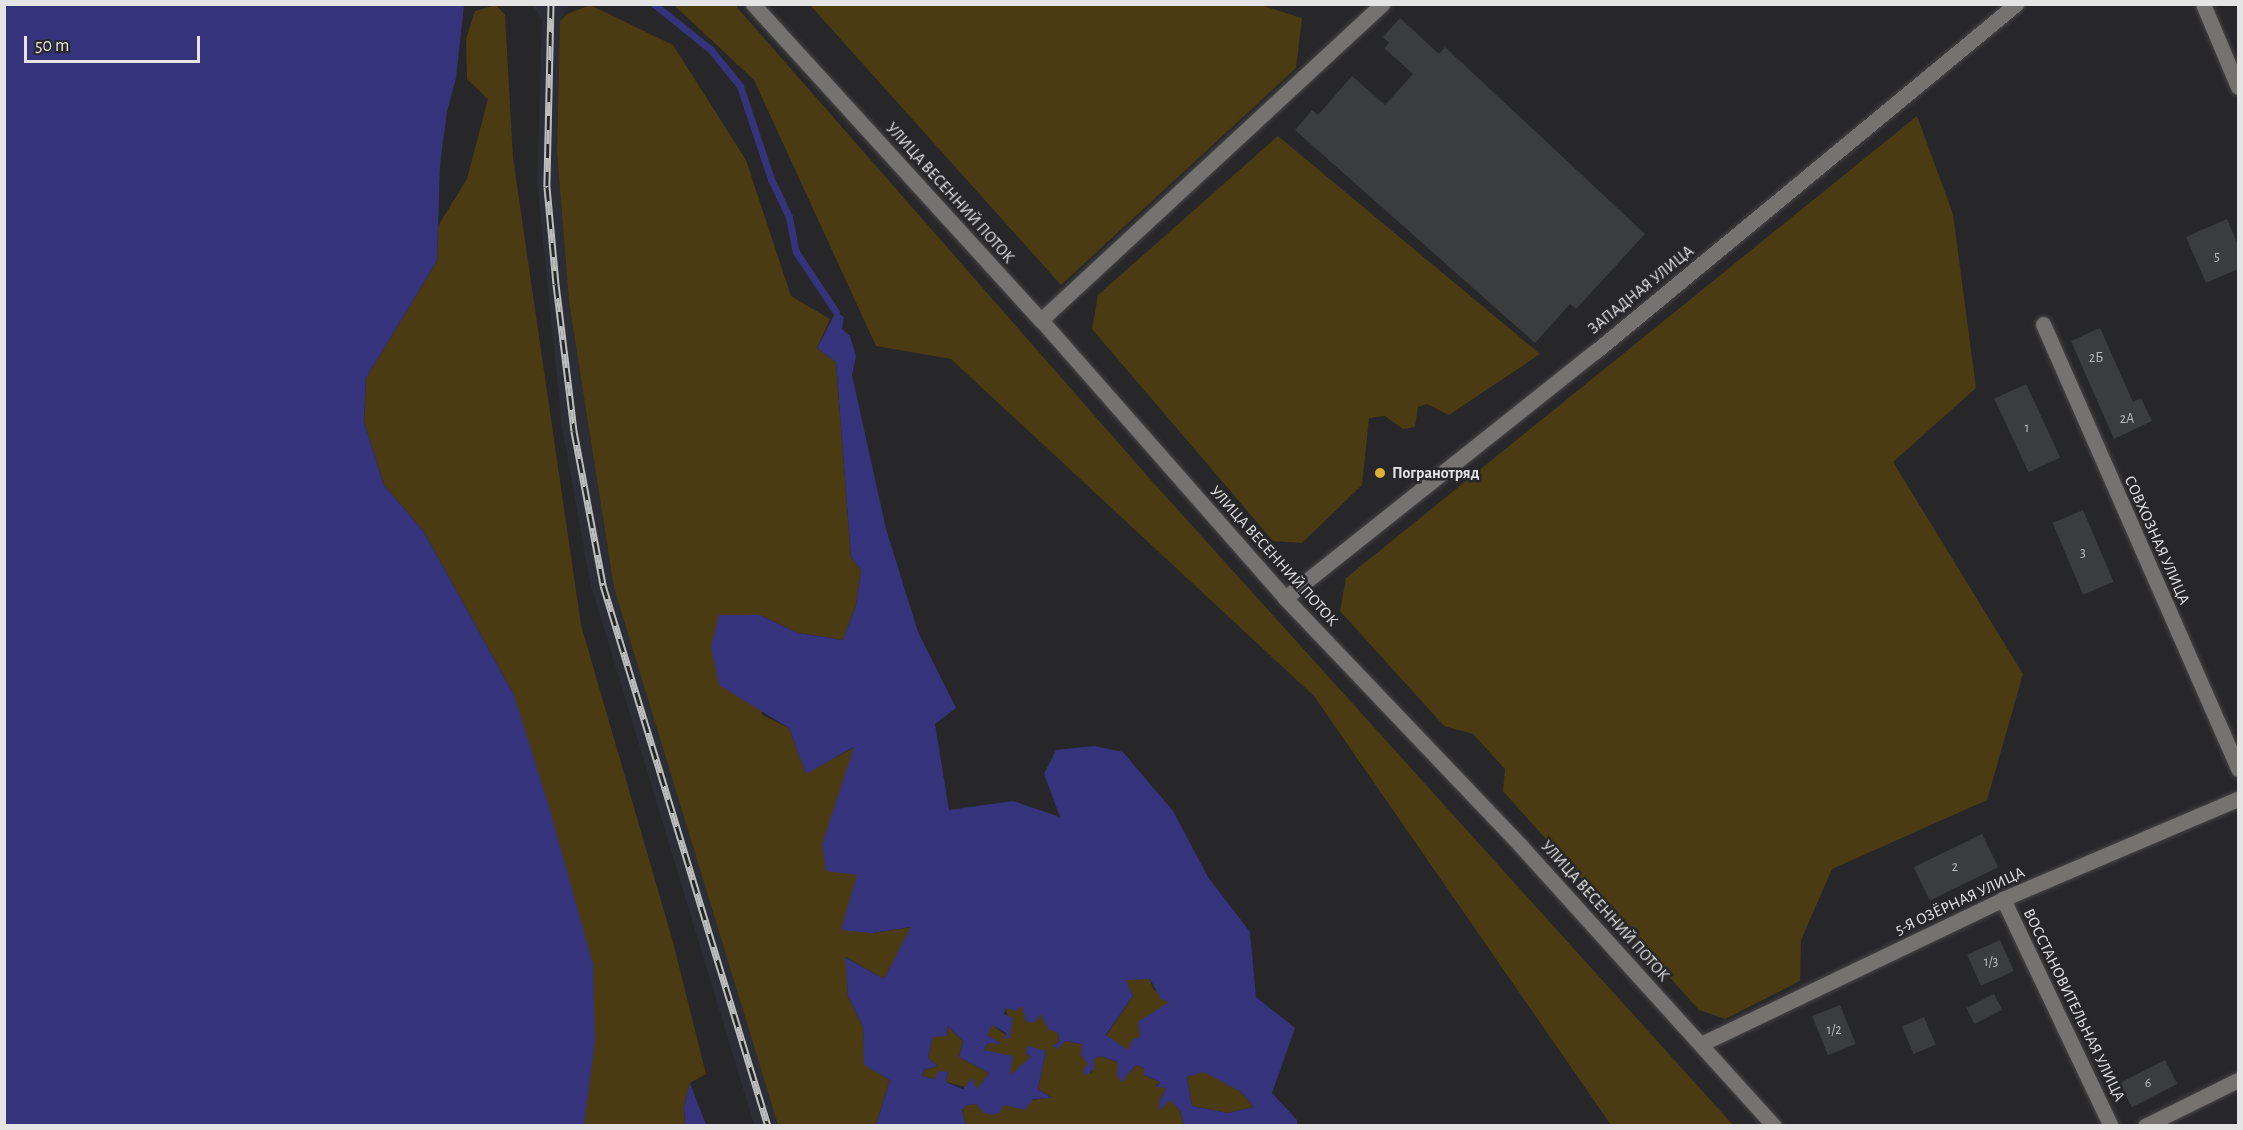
<!DOCTYPE html>
<html>
<head>
<meta charset="utf-8">
<style>
  body { margin:0 }
  #map { position:relative; width:2243px; height:1130px; overflow:hidden; background:#272729; font-family:"Alegreya Sans",sans-serif }
  div>[style] { position:absolute }
  .built>* { inset:0; background:#2c2d35 }
  .green>* { inset:0; background:#4b3b12 }
  .water>* { inset:0; background:#34337b }
  .stream>* { height:7px; margin:-3.5px; padding:0 3.5px; transform-origin:3.5px; border-radius:3.5px; background:#34337b }
  .building>* { inset:0; background:#3b3c3e; transform-origin:0 0 }
  .roads { filter:drop-shadow(0 0 2px #454547) drop-shadow(0 0 2px #454547) }
  .minor>* { height:15px; margin:-7.5px; padding:0 7.5px; transform-origin:7.5px; border-radius:7.5px; background:#747372 }
  .rail>* { height:7px; margin-top:-3.5px; transform-origin:0; background:repeating-linear-gradient(90deg,#272729 0 14px,#bebebf 0 28px); box-sizing:border-box; border-block:2px solid #bebebf }
  .dots>* { width:16px; height:16px; translate:-50% -50%; box-sizing:border-box; border:3px solid #272729; border-radius:50% }
  span { translate:-50% -50%; white-space:nowrap; text-align:center; line-height:1.15; -webkit-text-stroke:5px #272729; paint-order:stroke }
  .number-label { font-size:14px; color:#bababb }
  .number-label span { -webkit-text-stroke-width:0 }
  .street-label { font-size:16px; color:#e4e4e5 }
  .poi-label { font-size:16px; color:#e4e4e5; font-weight:700 }
  .left { translate:0 -50%; text-align:left }
  .frame { position:absolute; inset:0; border:6px solid #e4e4e5; pointer-events:none }
  .scale { position:absolute; left:24px; top:36px; width:176px; height:27px; box-sizing:border-box; border:3px solid #e4e4e5; border-top:0; padding-left:8px; font-size:18px; line-height:21px; white-space:nowrap; color:#e4e4e5; -webkit-text-stroke:4px #272729; paint-order:stroke }
</style>
</head>
<body>
<div id="map">
  <div class="built">
    <i style="clip-path:polygon(532px 5px,569px 5px,560px 21px,557px 152px,569px 302px,614px 588px,778px 1125px,754px 1125px,590px 582px,562px 427px,537px 182px,542px 19px)"></i>
  </div>
  <div class="green">
    <i style="clip-path:polygon(496px 5px,505px 15px,513px 158px,581px 625px,673px 942px,706px 1074px,690px 1083px,684px 1107px,685px 1125px,584px 1125px,514px 695px,424px 532px,384px 485px,364px 422px,366px 378px,437px 261px,438px 226px,467px 179px,488px 99px,467px 79px,466px 39px,475px 11px)"></i>
    <i style="clip-path:polygon(590px 5px,673px 45px,746px 160px,791px 296px,830px 319px,817px 348px,836px 362px,851px 557px,861px 570px,856px 605px,843px 640px,798px 633px,760px 615px,762px 715px,789px 728px,806px 773px,855px 747px,845px 778px,857px 875px,872px 933px,912px 927px,884px 979px,846px 957px,848px 996px,863px 1027px,865px 1065px,890px 1080px,876px 1125px,778px 1125px,614px 588px,569px 302px,557px 152px,560px 21px,567px 14px)"></i>
    <i style="clip-path:polygon(674px 5px,735px 5px,1150px 479px,1733px 1125px,1611px 1125px,1314px 696px,951px 359px,876px 346px,754px 80px)"></i>
    <i style="clip-path:polygon(1260px 5px,1302px 18px,1296px 68px,1061px 285px,810px 5px)"></i>
    <i style="clip-path:polygon(1917px 116px,1953px 214px,1976px 388px,1893px 462px,2023px 674px,1987px 800px,1832px 869px,1801px 940px,1800px 981px,1725px 1019px,1699px 1010px,1503px 791px,1505px 769px,1473px 734px,1444px 726px,1340px 611px,1346px 578px)"></i>
    <i style="clip-path:polygon(1278px 136px,1540px 354px,1449px 415px,1427px 404px,1418px 407px,1415px 427px,1403px 429px,1385px 416px,1369px 418px,1362px 485px,1302px 543px,1273px 541px,1092px 329px,1098px 295px)"></i>
    <i style="clip-path:polygon(1125px 979px,1150px 979px,1153px 989px,1170px 1002px,1128px 1051px,1106px 1036px,1133px 996px)"></i>
    <i style="clip-path:polygon(1022px 1006px,1041px 1014px,1058px 1033px,1059px 1042px,1053px 1046px,1065px 1041px,1082px 1044px,1091px 1074px,1094px 1059px,1100px 1056px,1118px 1062px,1130px 1072px,1136px 1065px,1144px 1068px,1144px 1075px,1160px 1082px,1156px 1086px,1166px 1088px,1159px 1102px,1160px 1110px,1170px 1099px,1180px 1111px,1184px 1125px,966px 1125px,962px 1109px,967px 1105px,976px 1104px,982px 1109px,1051px 1097px,1038px 1089px,1046px 1051px,1026px 1053px,1031px 1057px,1025px 1066px,1009px 1076px,984px 1050px,988px 1043px,1000px 1043px,986px 1035px,992px 1025px,1010px 1038px,1006px 1008px)"></i>
    <i style="clip-path:polygon(948px 1026px,963px 1041px,959px 1057px,989px 1073px,977px 1090px,946px 1082px,948px 1072px,935px 1079px,922px 1076px,924px 1070px,938px 1066px,928px 1058px,933px 1036px,947px 1036px)"></i>
    <i style="clip-path:polygon(1204px 1071px,1241px 1092px,1254px 1107px,1228px 1113px,1192px 1106px,1187px 1077px)"></i>
  </div>
  <div class="water">
    <i style="clip-path:polygon(5px 4px,464px 5px,456px 78px,447px 111px,440px 165px,437px 261px,366px 378px,364px 422px,384px 485px,424px 532px,514px 695px,548px 803px,593px 964px,595px 1040px,584px 1125px,5px 1125px)"></i>
    <i style="clip-path:polygon(evenodd,836px 312px,844px 317px,842px 329px,850px 336px,856px 356px,852px 375px,886px 529px,918px 632px,956px 708px,935px 724px,949px 810px,1013px 801px,1060px 817px,1044px 774px,1056px 750px,1094px 746px,1123px 752px,1173px 811px,1208px 877px,1250px 932px,1256px 997px,1295px 1028px,1272px 1093px,1297px 1120px,1297px 1125px,1184px 1125px,1180px 1111px,1170px 1100px,1159px 1111px,1159px 1102px,1166px 1088px,1156px 1087px,1160px 1082px,1144px 1075px,1144px 1068px,1136px 1065px,1121px 1083px,1117px 1074px,1118px 1062px,1100px 1056px,1094px 1059px,1094px 1069px,1085px 1076px,1083px 1070px,1088px 1064px,1081px 1055px,1082px 1044px,1065px 1041px,1058px 1049px,1053px 1046px,1059px 1042px,1058px 1033px,1048px 1029px,1041px 1014px,1034px 1023px,1026px 1021px,1022px 1006px,1016px 1011px,1006px 1008px,1004px 1014px,1013px 1018px,1010px 1038px,1005px 1039px,1006px 1033px,992px 1025px,987px 1035px,1002px 1044px,988px 1043px,984px 1050px,1013px 1056px,1010px 1075px,1031px 1057px,1026px 1053px,1027px 1046px,1046px 1051px,1038px 1089px,1052px 1098px,1033px 1099px,1025px 1110px,1004px 1105px,1000px 1113px,992px 1115px,984px 1113px,976px 1104px,967px 1105px,962px 1110px,966px 1125px,876px 1125px,890px 1080px,864px 1065px,863px 1027px,848px 996px,845px 957px,884px 979px,911px 927px,872px 933px,841px 930px,857px 875px,826px 871px,822px 844px,854px 747px,806px 774px,789px 728px,719px 685px,711px 647px,719px 615px,760px 615px,798px 633px,843px 640px,856px 605px,861px 570px,851px 557px,836px 362px,817px 348px,836px 312px,1150px 979px,1161px 999px,1169px 1002px,1138px 1022px,1140px 1037px,1133px 1039px,1128px 1050px,1106px 1035px,1133px 996px,1126px 980px,1150px 979px,836px 312px,948px 1026px,963px 1041px,959px 1057px,989px 1073px,977px 1089px,972px 1078px,963px 1089px,946px 1082px,948px 1072px,938px 1071px,935px 1079px,922px 1076px,924px 1070px,938px 1066px,928px 1058px,933px 1037px,947px 1036px,948px 1026px,836px 312px,1204px 1072px,1241px 1092px,1254px 1107px,1228px 1113px,1192px 1106px,1187px 1077px,1204px 1072px)"></i>
    <i style="clip-path:polygon(690px 1083px,706px 1125px,685px 1125px,684px 1107px)"></i>
  </div>
  <div class="stream">
    <i style="left:654px;top:4px;width:73px;rotate:38.9deg"></i>
    <i style="left:711px;top:50px;width:46px;rotate:51.1deg"></i>
    <i style="left:740px;top:86px;width:98px;rotate:71.6deg"></i>
    <i style="left:771px;top:179px;width:42px;rotate:64.7deg"></i>
    <i style="left:789px;top:217px;width:36px;rotate:79deg"></i>
    <i style="left:796px;top:252px;width:72px;rotate:56.3deg"></i>
  </div>
  <div class="building">
    <i style="clip-path:polygon(1400px 18px,1439px 54px,1445px 47px,1645px 234px,1576px 309px,1570px 304px,1535px 343px,1295px 130px,1312px 110px,1318px 115px,1352px 76px,1385px 105px,1413px 74px,1384px 48px,1389px 43px,1383px 37px)"></i>
    <i style="clip-path:polygon(2227px 219px,2238px 245px,2238px 269px,2206px 283px,2186px 237px)"></i>
    <i style="clip-path:polygon(2100px 328px,2133px 402px,2141px 398px,2152px 421px,2114px 439px,2071px 341px)"></i>
    <i style="left:2026px;top:384px;width:81px;height:35px;rotate:65deg"></i>
    <i style="left:2083px;top:510px;width:78px;height:33px;rotate:67deg"></i>
    <i style="left:1982px;top:834px;width:37px;height:76px;rotate:64deg"></i>
    <i style="left:2000px;top:940px;width:34px;height:36px;rotate:66deg"></i>
    <i style="left:1994px;top:994px;width:18px;height:31px;rotate:63deg"></i>
    <i style="left:1840px;top:1005px;width:42px;height:30px;rotate:68deg"></i>
    <i style="left:1924px;top:1017px;width:30px;height:24px;rotate:67deg"></i>
    <i style="left:2165px;top:1060px;width:27px;height:51px;rotate:63deg"></i>
  </div>
  <div class="roads">
    <div class="minor">
      <i style="left:753px;top:4px;width:428px;rotate:47.7deg"></i>
      <i style="left:1041px;top:320px;width:370px;rotate:48.7deg"></i>
      <i style="left:1285px;top:598px;width:342px;rotate:46.4deg"></i>
      <i style="left:1521px;top:846px;width:377px;rotate:47.9deg"></i>
      <i style="left:2203px;top:4px;width:90px;rotate:67.1deg"></i>
      <i style="left:1041px;top:320px;width:465px;rotate:-42.8deg"></i>
      <i style="left:2043px;top:324px;width:486px;rotate:66.3deg"></i>
      <i style="left:1285px;top:598px;width:397px;rotate:-38.5deg"></i>
      <i style="left:1596px;top:351px;width:545px;rotate:-39.56deg"></i>
      <i style="left:2003px;top:899px;width:251px;rotate:64.6deg"></i>
      <i style="left:1701px;top:1044px;width:335px;rotate:-25.6deg"></i>
      <i style="left:2003px;top:899px;width:255px;rotate:-23.1deg"></i>
      <i style="left:2145px;top:1126px;width:104px;rotate:-26.3deg"></i>
    </div>
  </div>
  <div class="rail">
    <i style="left:551px;top:4px;width:183px;rotate:91.3deg"></i>
    <i style="left:547px;top:187px;width:97px;rotate:84.7deg"></i>
    <i style="left:556px;top:284px;width:148px;rotate:83deg"></i>
    <i style="left:574px;top:431px;width:157px;rotate:79.3deg"></i>
    <i style="left:603px;top:585px;width:566px;rotate:73.04deg"></i>
  </div>
  <div class="dots">
    <i style="left:1380px;top:473px;background:#ddb133"></i>
  </div>
  <div class="number-label">
    <span style="left:2217px;top:257px">5</span>
    <span style="left:2096px;top:358px">2Б</span>
    <span style="left:2127px;top:419px">2А</span>
    <span style="left:2027px;top:428px">1</span>
    <span style="left:2083px;top:553px">3</span>
    <span style="left:1955px;top:867px">2</span>
    <span style="left:1991px;top:962px">1/3</span>
    <span style="left:1834px;top:1030px">1/2</span>
    <span style="left:2148px;top:1083px">6</span>
  </div>
  <div class="street-label">
    <span style="left:950px;top:193px;rotate:48deg">УЛИЦА ВЕСЕННИЙ ПОТОК</span>
    <span style="left:1641px;top:290px;rotate:-39deg">ЗАПАДНАЯ УЛИЦА</span>
    <span style="left:2157px;top:540px;rotate:66deg">СОВХОЗНАЯ УЛИЦА</span>
    <span style="left:1274px;top:556px;rotate:48deg">УЛИЦА ВЕСЕННИЙ ПОТОК</span>
    <span style="left:1960px;top:901px;rotate:-25deg">5-Я ОЗЁРНАЯ УЛИЦА</span>
    <span style="left:1605px;top:911px;rotate:48deg">УЛИЦА ВЕСЕННИЙ ПОТОК</span>
    <span style="left:2074px;top:1005px;rotate:64deg">ВОССТАНОВИТЕЛЬНАЯ УЛИЦА</span>
  </div>
  <div class="poi-label">
    <span class="left" style="left:1392px;top:473px">Погранотряд</span>
  </div>
  <div class="frame"></div>
  <div class="scale">50 m</div>
</div>
</body>
</html>
